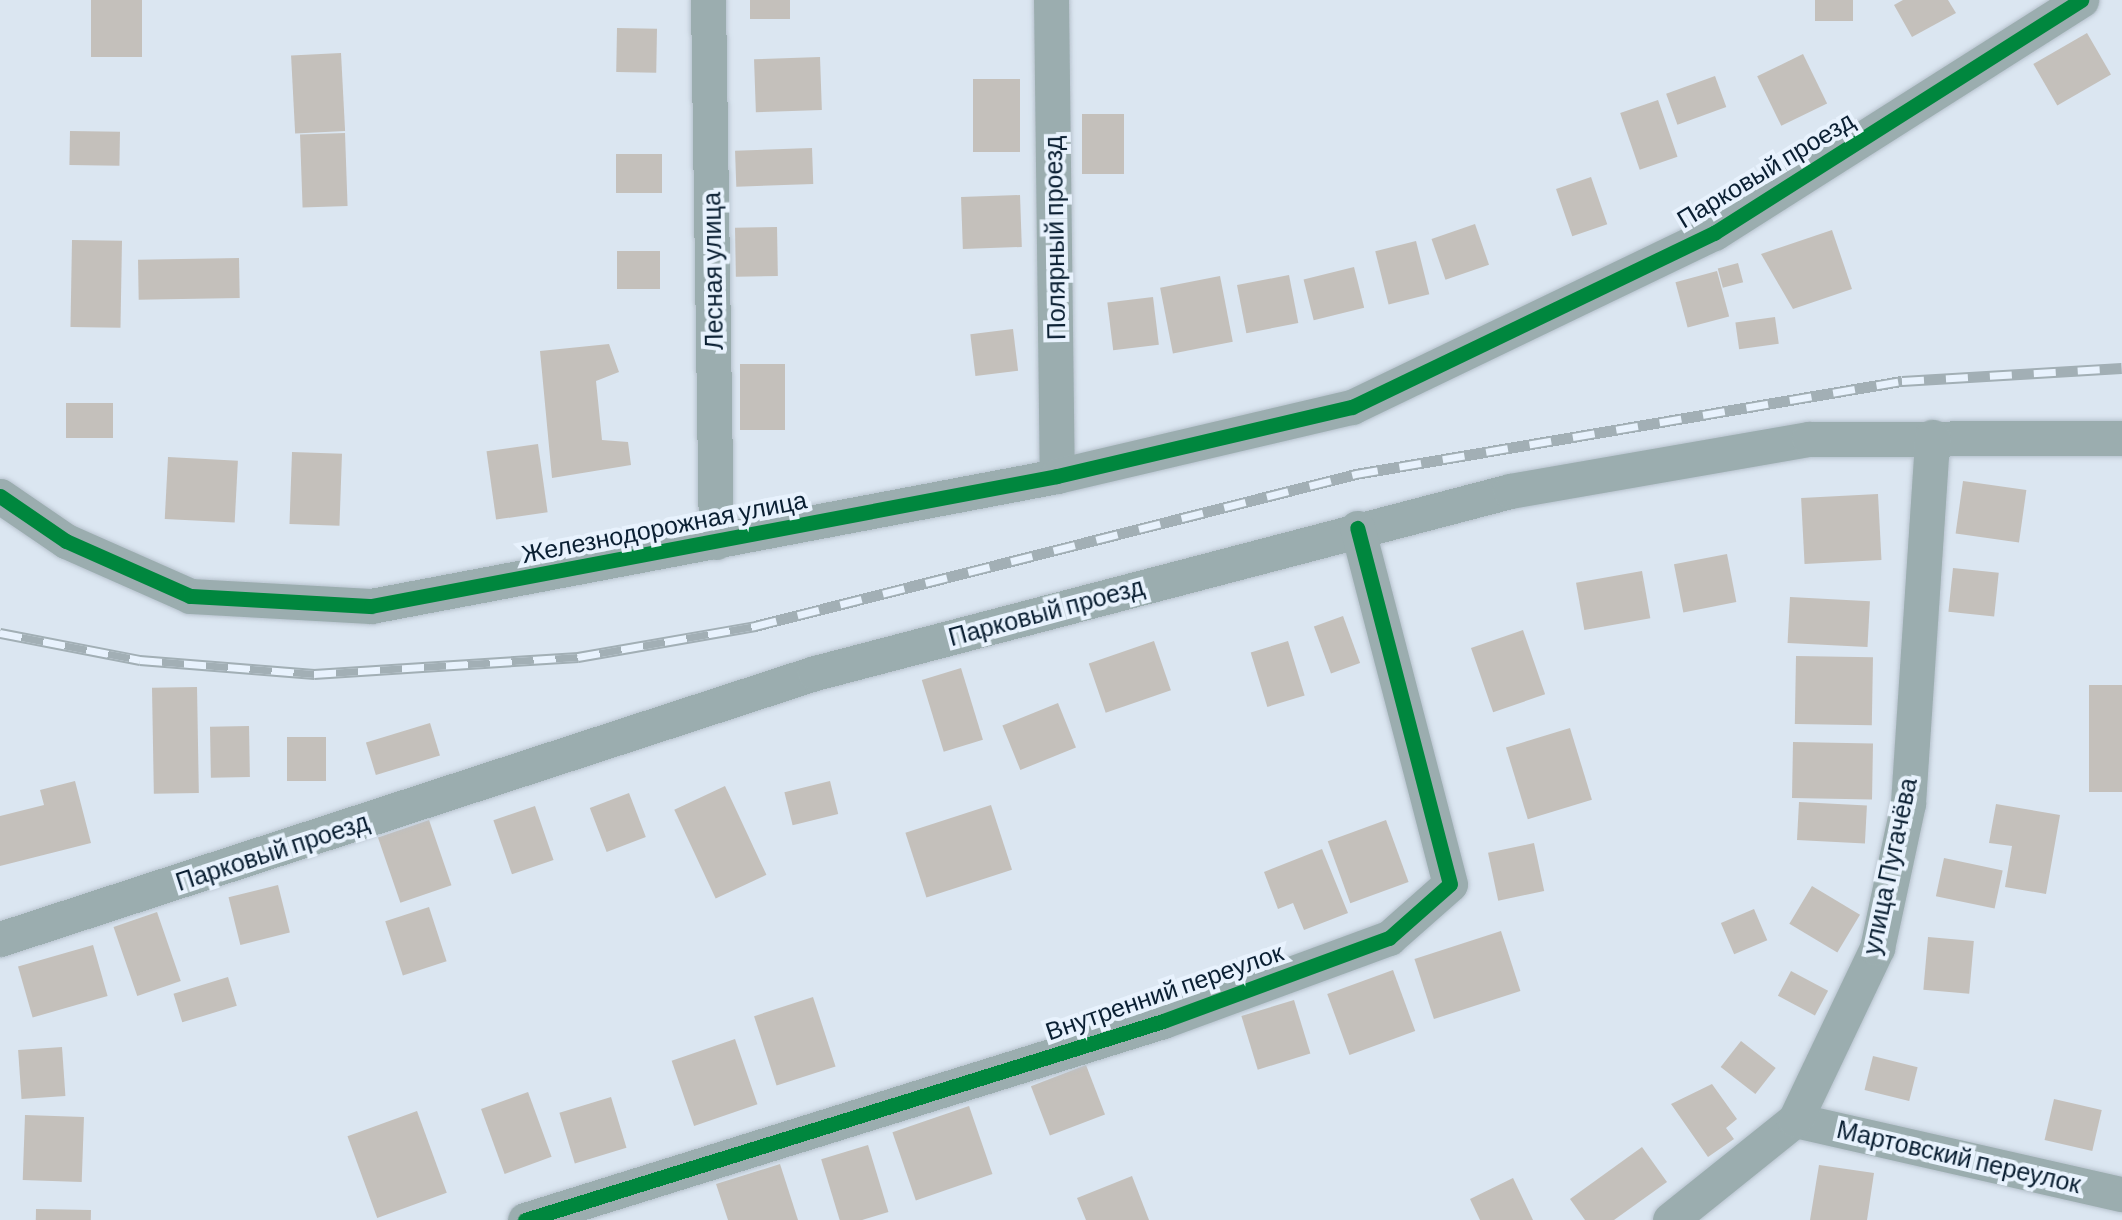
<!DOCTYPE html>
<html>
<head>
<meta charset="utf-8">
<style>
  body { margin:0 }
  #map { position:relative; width:2122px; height:1220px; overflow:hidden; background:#dbe6f1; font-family:Barlow,sans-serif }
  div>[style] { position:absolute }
  .building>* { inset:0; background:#c4c0bb; transform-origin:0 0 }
  .roads { filter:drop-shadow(0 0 2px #b7c2cd) drop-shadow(0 0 2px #b7c2cd) }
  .minor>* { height:35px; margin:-17.5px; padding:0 17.5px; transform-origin:17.5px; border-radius:17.5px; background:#9badaf }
  .rail>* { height:11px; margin-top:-5.5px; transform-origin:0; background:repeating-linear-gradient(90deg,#e8f2fd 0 22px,#a2afb5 0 44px); box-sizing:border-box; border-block:2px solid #a2afb5 }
  .cycleway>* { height:15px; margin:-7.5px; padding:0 7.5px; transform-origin:7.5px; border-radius:7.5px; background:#00873e }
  span { translate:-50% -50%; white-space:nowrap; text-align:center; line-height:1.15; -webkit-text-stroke:8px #e8f2fd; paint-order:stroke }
  .street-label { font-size:25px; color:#0a1f32 }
</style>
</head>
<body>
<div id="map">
  <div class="building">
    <i style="left:91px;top:0;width:51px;height:57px"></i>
    <i style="left:750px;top:0;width:40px;height:19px"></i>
    <i style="left:1815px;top:0;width:38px;height:21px"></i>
    <i style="clip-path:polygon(1903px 0,1948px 0,1956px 13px,1912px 37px,1894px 5px)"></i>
    <i style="left:617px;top:28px;width:40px;height:44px;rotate:1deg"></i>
    <i style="left:2087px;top:33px;width:48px;height:62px;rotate:60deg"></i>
    <i style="left:341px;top:53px;width:78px;height:50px;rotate:87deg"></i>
    <i style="left:1803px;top:54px;width:55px;height:51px;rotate:64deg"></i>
    <i style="left:820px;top:57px;width:53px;height:66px;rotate:88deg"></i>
    <i style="left:1715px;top:76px;width:33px;height:52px;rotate:70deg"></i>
    <i style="left:973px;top:79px;width:47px;height:73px"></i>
    <i style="left:1658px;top:100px;width:60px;height:40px;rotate:71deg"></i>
    <i style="left:1082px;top:114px;width:42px;height:60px"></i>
    <i style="left:70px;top:131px;width:50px;height:34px;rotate:1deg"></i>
    <i style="left:345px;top:133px;width:73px;height:45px;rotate:88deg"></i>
    <i style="left:812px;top:148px;width:36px;height:77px;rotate:88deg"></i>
    <i style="left:662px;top:154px;width:39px;height:46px;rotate:90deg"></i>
    <i style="left:1591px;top:177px;width:50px;height:37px;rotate:71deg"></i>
    <i style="left:1020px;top:195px;width:52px;height:59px;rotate:88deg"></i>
    <i style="left:1475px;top:224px;width:43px;height:46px;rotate:71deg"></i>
    <i style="left:777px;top:227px;width:49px;height:42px;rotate:89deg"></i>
    <i style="clip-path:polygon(1832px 230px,1852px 289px,1793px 309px,1761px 254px)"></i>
    <i style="left:72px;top:240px;width:50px;height:87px;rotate:1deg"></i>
    <i style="left:1416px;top:241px;width:55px;height:42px;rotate:76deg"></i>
    <i style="left:660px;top:251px;width:38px;height:43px;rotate:90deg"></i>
    <i style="left:239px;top:258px;width:40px;height:101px;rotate:89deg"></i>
    <i style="left:1738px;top:263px;width:20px;height:21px;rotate:75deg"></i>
    <i style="left:1354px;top:267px;width:42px;height:52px;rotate:76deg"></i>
    <i style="left:1717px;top:271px;width:47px;height:43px;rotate:75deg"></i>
    <i style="left:1289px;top:275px;width:49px;height:53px;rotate:79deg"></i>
    <i style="left:1220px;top:276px;width:67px;height:61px;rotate:79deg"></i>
    <i style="left:1153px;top:297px;width:48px;height:46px;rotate:83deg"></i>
    <i style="left:1775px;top:317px;width:27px;height:40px;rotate:82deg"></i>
    <i style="left:1013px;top:329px;width:42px;height:43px;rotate:83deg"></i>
    <i style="clip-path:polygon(609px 344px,619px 372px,596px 381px,602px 440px,628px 442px,631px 465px,552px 478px,540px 351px)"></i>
    <i style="left:740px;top:364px;width:45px;height:66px"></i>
    <i style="left:66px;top:403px;width:47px;height:35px"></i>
    <i style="left:538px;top:444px;width:69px;height:52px;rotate:82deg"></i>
    <i style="left:292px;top:452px;width:50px;height:72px;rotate:2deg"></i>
    <i style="left:168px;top:457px;width:70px;height:62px;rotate:3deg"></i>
    <i style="left:1963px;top:481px;width:64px;height:53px;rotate:8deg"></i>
    <i style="left:1878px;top:494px;width:66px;height:77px;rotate:87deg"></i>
    <i style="left:1727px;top:554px;width:49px;height:54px;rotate:79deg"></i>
    <i style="left:1953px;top:568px;width:46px;height:44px;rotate:6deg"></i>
    <i style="left:1642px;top:571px;width:48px;height:67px;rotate:80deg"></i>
    <i style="left:1790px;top:597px;width:80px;height:46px;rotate:3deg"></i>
    <i style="left:1343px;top:616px;width:50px;height:31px;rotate:70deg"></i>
    <i style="left:1523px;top:630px;width:68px;height:55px;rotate:71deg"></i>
    <i style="left:1154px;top:641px;width:52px;height:69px;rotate:71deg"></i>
    <i style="left:1288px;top:641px;width:57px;height:39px;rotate:73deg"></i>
    <i style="left:1796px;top:656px;width:77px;height:68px;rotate:1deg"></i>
    <i style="left:961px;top:668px;width:75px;height:41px;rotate:73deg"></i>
    <i style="left:2089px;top:685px;width:33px;height:107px"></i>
    <i style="left:197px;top:687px;width:106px;height:45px;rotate:89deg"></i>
    <i style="left:1058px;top:703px;width:48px;height:60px;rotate:68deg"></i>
    <i style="left:430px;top:723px;width:34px;height:67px;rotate:73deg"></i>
    <i style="left:249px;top:726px;width:51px;height:39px;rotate:89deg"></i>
    <i style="left:1570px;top:728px;width:75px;height:67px;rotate:73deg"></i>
    <i style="left:287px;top:737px;width:39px;height:44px"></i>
    <i style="left:1793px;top:742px;width:80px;height:56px;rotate:1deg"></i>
    <i style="clip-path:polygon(75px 781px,91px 843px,0 866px,0 816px,44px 805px,40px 790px)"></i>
    <i style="left:830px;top:781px;width:34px;height:47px;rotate:76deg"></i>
    <i style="left:725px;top:786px;width:98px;height:56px;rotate:65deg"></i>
    <i style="left:629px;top:793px;width:47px;height:42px;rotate:69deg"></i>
    <i style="left:1799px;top:802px;width:68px;height:38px;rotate:3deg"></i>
    <i style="clip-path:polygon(1996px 804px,2060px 815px,2046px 894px,2005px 887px,2012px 846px,1989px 843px)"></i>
    <i style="left:991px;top:805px;width:68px;height:90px;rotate:72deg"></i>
    <i style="left:535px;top:806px;width:57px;height:44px;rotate:71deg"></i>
    <i style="left:429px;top:820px;width:69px;height:54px;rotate:71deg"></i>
    <i style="left:1386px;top:820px;width:66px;height:62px;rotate:70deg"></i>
    <i style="left:1534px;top:843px;width:49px;height:47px;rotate:78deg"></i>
    <i style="clip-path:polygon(1322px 849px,1348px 913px,1304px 930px,1293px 903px,1278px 909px,1264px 872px)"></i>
    <i style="left:1944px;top:858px;width:60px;height:39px;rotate:12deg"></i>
    <i style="left:278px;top:885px;width:49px;height:51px;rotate:76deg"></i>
    <i style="left:1812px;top:886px;width:56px;height:44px;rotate:31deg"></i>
    <i style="left:429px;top:907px;width:57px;height:46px;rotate:72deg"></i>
    <i style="left:1754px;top:909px;width:34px;height:36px;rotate:67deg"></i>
    <i style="left:157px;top:912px;width:73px;height:46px;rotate:71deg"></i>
    <i style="left:1501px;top:931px;width:63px;height:91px;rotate:72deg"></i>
    <i style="left:1928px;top:937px;width:46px;height:53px;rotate:5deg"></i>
    <i style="left:93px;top:945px;width:53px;height:78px;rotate:74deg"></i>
    <i style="left:1393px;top:970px;width:65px;height:70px;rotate:70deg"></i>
    <i style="left:1791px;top:971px;width:42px;height:28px;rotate:28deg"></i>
    <i style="left:228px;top:977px;width:30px;height:57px;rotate:73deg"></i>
    <i style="left:813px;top:997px;width:73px;height:62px;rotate:72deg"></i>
    <i style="left:1294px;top:1000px;width:56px;height:55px;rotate:73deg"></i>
    <i style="left:735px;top:1039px;width:69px;height:67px;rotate:71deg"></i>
    <i style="left:1741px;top:1041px;width:44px;height:33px;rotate:38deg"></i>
    <i style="left:62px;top:1047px;width:49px;height:44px;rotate:86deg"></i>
    <i style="left:1873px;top:1056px;width:46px;height:35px;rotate:14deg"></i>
    <i style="left:1086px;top:1065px;width:53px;height:59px;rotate:69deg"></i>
    <i style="clip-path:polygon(1712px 1084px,1737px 1119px,1726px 1128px,1734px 1139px,1708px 1157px,1671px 1104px)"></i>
    <i style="left:528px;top:1092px;width:69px;height:50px;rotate:70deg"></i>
    <i style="left:611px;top:1097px;width:53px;height:54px;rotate:73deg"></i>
    <i style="left:2054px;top:1099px;width:49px;height:42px;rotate:13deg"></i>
    <i style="left:969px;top:1106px;width:72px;height:81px;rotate:71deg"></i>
    <i style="left:417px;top:1111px;width:87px;height:74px;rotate:70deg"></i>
    <i style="left:25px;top:1115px;width:59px;height:65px;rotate:2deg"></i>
    <i style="left:868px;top:1145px;width:70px;height:49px;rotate:73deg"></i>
    <i style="clip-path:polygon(1642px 1147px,1667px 1182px,1614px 1220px,1585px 1220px,1570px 1199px)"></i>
    <i style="clip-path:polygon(780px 1164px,798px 1220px,728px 1220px,716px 1184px)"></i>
    <i style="clip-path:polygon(1819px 1165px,1874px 1173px,1867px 1220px,1810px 1220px)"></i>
    <i style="clip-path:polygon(1132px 1176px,1149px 1220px,1086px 1220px,1077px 1198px)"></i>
    <i style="clip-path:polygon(1513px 1178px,1533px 1220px,1480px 1220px,1470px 1199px)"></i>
    <i style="left:36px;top:1209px;width:55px;height:11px;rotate:1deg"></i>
  </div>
  <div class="roads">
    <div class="minor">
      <i style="left:708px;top:0;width:542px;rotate:89.15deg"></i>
      <i style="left:1051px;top:0;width:476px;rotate:89.3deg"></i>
      <i style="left:0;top:496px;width:80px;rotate:34.3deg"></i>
      <i style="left:66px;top:541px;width:136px;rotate:23.9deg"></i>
      <i style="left:190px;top:596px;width:181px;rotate:3.2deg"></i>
      <i style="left:371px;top:606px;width:698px;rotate:-10.73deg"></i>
      <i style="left:1057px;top:476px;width:303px;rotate:-13.2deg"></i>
      <i style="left:1352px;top:407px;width:402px;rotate:-25.7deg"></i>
      <i style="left:1714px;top:233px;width:435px;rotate:-32.4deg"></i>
      <i style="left:0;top:939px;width:857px;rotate:-18.08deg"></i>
      <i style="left:815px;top:673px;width:718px;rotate:-14.67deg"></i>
      <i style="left:1510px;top:491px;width:303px;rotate:-9.9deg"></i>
      <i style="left:1809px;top:439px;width:313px;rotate:-0.2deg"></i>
      <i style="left:1795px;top:1120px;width:335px;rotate:12.8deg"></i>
      <i style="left:525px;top:1220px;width:668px;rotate:-17.32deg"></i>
      <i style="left:1163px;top:1021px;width:241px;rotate:-20.2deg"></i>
      <i style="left:1389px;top:938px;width:81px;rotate:-41.5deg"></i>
      <i style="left:1450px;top:884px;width:368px;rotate:-104.6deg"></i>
      <i style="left:1670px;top:1220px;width:160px;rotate:-38.7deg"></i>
      <i style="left:1795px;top:1120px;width:191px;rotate:-64.5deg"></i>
      <i style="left:1877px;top:948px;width:148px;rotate:-77.9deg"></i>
      <i style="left:1908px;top:803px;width:367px;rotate:-86.2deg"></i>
    </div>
  </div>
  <div class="rail">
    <i style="left:0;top:633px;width:143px;rotate:10.9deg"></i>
    <i style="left:140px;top:660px;width:175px;rotate:4.6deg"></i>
    <i style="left:314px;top:674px;width:265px;rotate:-3.7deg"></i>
    <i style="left:578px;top:657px;width:180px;rotate:-9.9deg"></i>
    <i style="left:755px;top:626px;width:620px;rotate:-14.19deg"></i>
    <i style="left:1356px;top:474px;width:554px;rotate:-9.67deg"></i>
    <i style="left:1902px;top:381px;width:220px;rotate:-3.4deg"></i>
  </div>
  <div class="cycleway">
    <i style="left:0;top:496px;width:80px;rotate:34.3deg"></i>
    <i style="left:66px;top:541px;width:136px;rotate:23.9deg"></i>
    <i style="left:190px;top:596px;width:181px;rotate:3.2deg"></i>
    <i style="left:371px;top:606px;width:698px;rotate:-10.73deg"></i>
    <i style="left:1057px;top:476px;width:303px;rotate:-13.2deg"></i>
    <i style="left:1352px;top:407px;width:402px;rotate:-25.7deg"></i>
    <i style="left:1714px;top:233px;width:435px;rotate:-32.4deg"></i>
    <i style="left:525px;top:1220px;width:668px;rotate:-17.32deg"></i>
    <i style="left:1163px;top:1021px;width:241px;rotate:-20.2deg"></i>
    <i style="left:1389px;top:938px;width:81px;rotate:-41.5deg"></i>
    <i style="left:1450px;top:884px;width:368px;rotate:-104.6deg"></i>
  </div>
  <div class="street-label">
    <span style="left:1765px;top:169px;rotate:-31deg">Парковый проезд</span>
    <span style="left:1054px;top:238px;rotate:-91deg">Полярный проезд</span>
    <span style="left:712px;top:271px;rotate:-91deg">Лесная улица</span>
    <span style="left:664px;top:526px;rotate:-11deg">Железнодорожная улица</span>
    <span style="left:1046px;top:611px;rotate:-15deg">Парковый проезд</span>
    <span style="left:272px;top:851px;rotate:-18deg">Парковый проезд</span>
    <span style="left:1889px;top:866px;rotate:-78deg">улица Пугачёва</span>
    <span style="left:1164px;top:991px;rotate:-19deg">Внутренний переулок</span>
    <span style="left:1959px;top:1156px;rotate:13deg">Мартовский переулок</span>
  </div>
</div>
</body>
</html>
